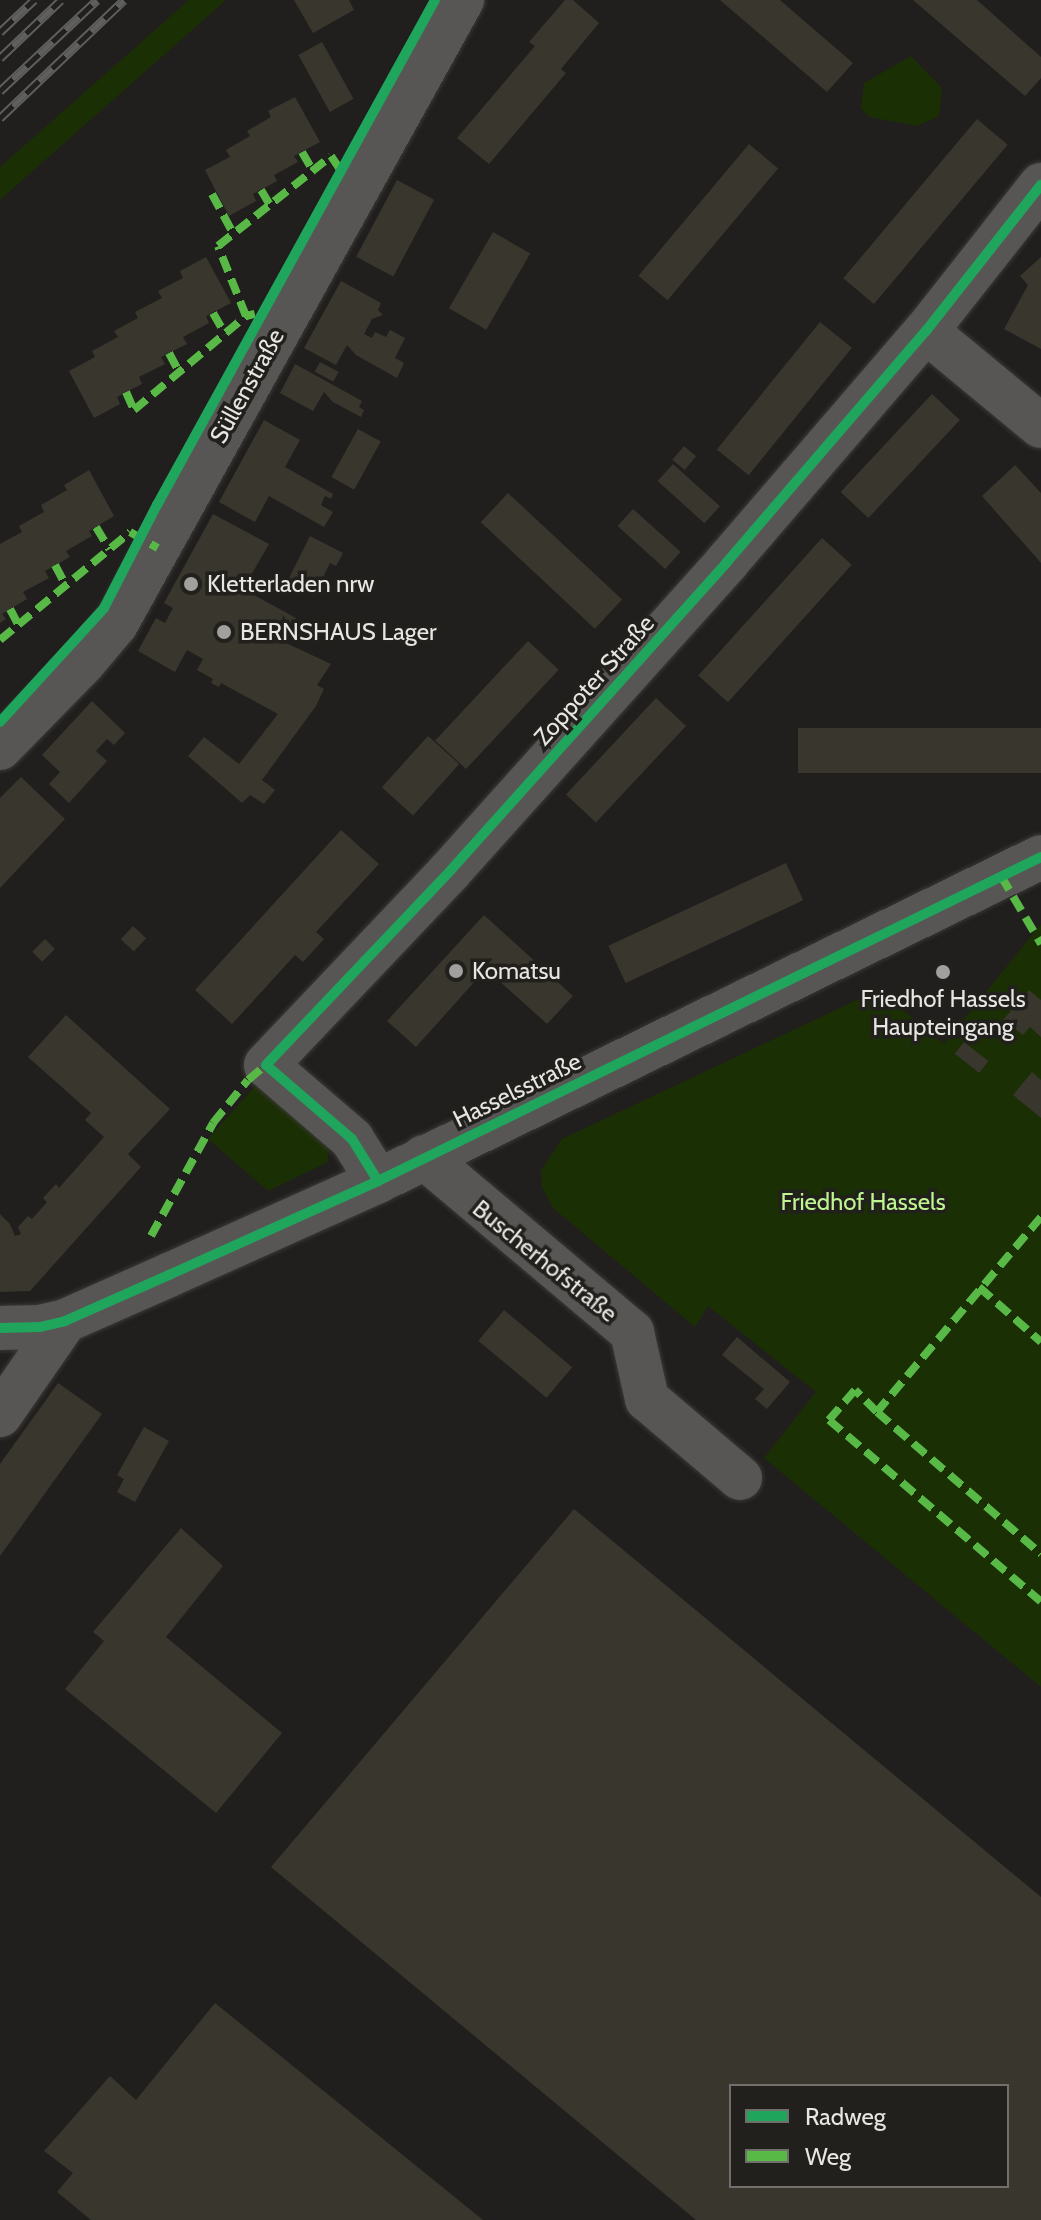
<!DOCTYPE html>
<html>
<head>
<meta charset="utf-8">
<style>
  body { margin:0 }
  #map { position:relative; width:1041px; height:2220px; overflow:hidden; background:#211f1d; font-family:Cabin,sans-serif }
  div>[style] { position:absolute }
  .green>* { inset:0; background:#1b2f04 }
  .building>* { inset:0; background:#39362d; transform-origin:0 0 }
  .roads { filter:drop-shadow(0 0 2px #3a3937) drop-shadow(0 0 2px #3a3937) }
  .minor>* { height:44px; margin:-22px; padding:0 22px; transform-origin:22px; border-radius:22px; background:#575655 }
  .rail>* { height:9px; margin-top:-4.5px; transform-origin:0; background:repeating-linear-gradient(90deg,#22201c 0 18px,#5f5f5e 0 36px); box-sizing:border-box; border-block:2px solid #5f5f5e }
  .quiet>* { height:8px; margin-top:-4px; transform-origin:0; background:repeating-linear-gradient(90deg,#58b947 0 16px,transparent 0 24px) }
  .cycleway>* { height:10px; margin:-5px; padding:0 5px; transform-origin:5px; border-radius:5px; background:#20a55d }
  .dots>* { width:22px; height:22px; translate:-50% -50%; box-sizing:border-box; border:4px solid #22201c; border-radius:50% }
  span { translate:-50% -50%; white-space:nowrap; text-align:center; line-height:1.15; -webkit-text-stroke:7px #22201c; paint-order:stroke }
  .street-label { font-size:24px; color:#e7e6e3 }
  .poi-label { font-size:24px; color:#e7e6e3 }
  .left { translate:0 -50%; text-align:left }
  .park-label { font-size:24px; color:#bff591 }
  .legend { position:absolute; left:729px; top:2084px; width:280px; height:104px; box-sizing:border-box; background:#22201c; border:2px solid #716f6c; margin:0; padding:10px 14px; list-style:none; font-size:24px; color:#e7e6e3 }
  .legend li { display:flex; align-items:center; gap:16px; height:40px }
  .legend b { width:40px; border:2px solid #716f6c }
</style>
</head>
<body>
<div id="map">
  <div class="green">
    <i style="clip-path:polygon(189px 0,226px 0,0 200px,0 167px)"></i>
    <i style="clip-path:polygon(911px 56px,942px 88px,939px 116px,917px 126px,870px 117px,861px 109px,864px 83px)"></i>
    <i style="clip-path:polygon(1041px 924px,1041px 1687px,764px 1458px,816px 1392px,708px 1306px,695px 1327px,553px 1208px,542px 1187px,541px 1170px,562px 1139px,878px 990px,944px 1044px)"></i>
    <i style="clip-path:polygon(258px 1083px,328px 1147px,328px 1162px,268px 1191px,208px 1139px)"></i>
  </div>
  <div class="building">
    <i style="clip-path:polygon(294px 0,349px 0,354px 10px,313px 33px)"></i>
    <i style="clip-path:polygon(565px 0,573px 0,599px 23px,561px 69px,566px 73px,489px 164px,457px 138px,535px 46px,529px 42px)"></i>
    <i style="clip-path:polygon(720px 0,780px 0,853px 63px,827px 92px)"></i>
    <i style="clip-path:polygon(913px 0,977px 0,1041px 57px,1041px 78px,1025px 96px)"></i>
    <i style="left:322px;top:42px;width:65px;height:27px;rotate:61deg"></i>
    <i style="clip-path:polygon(295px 97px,320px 142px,294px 156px,298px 162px,274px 175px,277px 181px,253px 194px,256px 201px,229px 216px,205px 170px,230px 157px,226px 150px,250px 136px,247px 131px,271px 117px,268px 111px)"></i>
    <i style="left:977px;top:119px;width:40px;height:208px;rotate:40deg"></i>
    <i style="left:749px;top:144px;width:38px;height:172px;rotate:40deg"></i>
    <i style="left:397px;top:180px;width:42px;height:87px;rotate:28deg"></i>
    <i style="left:493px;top:232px;width:43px;height:88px;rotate:30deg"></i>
    <i style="clip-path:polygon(206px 257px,231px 303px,206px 316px,209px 323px,183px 337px,187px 344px,161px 357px,165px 364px,139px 377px,142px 384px,117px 397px,120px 404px,94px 418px,69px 371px,95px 357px,92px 351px,118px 337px,114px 331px,138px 318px,135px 312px,162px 298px,158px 291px,183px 278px,180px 271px)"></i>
    <i style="clip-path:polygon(1041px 257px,1041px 349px,1004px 329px,1028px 285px,1020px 276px)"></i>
    <i style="clip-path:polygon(341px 281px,381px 303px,378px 310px,383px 315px,372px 319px,364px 334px,372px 338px,375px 332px,386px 337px,390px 330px,405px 338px,395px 358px,404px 363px,397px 378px,356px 355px,347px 345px,336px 365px,304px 348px)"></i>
    <i style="left:820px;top:322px;width:41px;height:164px;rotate:39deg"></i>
    <i style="left:320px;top:362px;width:21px;height:11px;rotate:28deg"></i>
    <i style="clip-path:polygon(295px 364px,362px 401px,359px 407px,364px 410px,361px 417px,333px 402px,324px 392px,313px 411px,280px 393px)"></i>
    <i style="left:932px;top:394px;width:38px;height:134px;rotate:43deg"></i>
    <i style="clip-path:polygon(264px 420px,300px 440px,285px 467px,333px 494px,331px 499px,325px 496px,321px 505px,333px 512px,324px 527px,269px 496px,255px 522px,219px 502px)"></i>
    <i style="left:358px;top:429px;width:26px;height:55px;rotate:29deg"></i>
    <i style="left:684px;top:446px;width:16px;height:18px;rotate:40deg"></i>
    <i style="left:673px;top:464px;width:63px;height:23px;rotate:42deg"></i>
    <i style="clip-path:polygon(1015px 465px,1041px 493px,1041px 563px,982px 496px)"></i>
    <i style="clip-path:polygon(89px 470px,114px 516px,89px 531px,92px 536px,66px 551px,70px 557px,45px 571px,49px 578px,23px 592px,27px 599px,2px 614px,6px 619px,0 623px,0 544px,22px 532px,19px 526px,44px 512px,41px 505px,67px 490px,64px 485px)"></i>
    <i style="left:508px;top:493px;width:156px;height:40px;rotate:43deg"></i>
    <i style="left:633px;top:509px;width:64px;height:23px;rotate:42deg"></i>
    <i style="clip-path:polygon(213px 514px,269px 544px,243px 589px,296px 618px,284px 642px,331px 664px,317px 685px,324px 689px,316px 706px,262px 780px,275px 790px,264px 804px,250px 795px,242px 803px,188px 756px,204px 737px,239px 764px,278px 714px,221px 683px,219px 687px,211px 683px,213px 679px,197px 670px,203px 659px,187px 650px,175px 672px,138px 651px,156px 618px,165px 623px,173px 608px,164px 603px)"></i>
    <i style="clip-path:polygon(310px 536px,343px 553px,336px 566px,330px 563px,314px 596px,287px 582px)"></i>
    <i style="left:822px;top:538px;width:40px;height:185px;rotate:42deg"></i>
    <i style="left:528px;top:641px;width:42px;height:136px;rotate:43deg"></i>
    <i style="left:656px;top:698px;width:41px;height:132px;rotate:43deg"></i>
    <i style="clip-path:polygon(92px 701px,125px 733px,114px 745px,107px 739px,96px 751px,107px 761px,69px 803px,49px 784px,60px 772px,42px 755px)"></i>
    <i style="left:1041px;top:728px;width:45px;height:243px;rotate:90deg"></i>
    <i style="left:428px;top:736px;width:42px;height:69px;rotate:42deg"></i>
    <i style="clip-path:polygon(21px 777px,65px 819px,0 888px,0 798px)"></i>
    <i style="clip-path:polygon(341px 830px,379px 864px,316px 932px,324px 939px,303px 962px,295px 955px,232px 1024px,195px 990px)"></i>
    <i style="left:786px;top:863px;width:41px;height:196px;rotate:65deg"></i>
    <i style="clip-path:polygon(484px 915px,573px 996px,547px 1024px,486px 969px,416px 1047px,387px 1021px)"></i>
    <i style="left:133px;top:926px;width:18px;height:18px;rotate:43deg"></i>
    <i style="left:45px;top:939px;width:14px;height:18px;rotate:45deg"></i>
    <i style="clip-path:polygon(1029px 990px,1041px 1000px,1041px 1037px,1030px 1027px,1023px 1035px,1003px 1020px)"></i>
    <i style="clip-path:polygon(66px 1015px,170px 1109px,128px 1154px,141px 1167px,30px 1291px,0 1292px,0 1214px,10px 1224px,15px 1236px,21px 1234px,18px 1227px,28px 1216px,32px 1219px,47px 1202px,43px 1198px,56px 1184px,59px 1188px,104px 1137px,85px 1120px,91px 1113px,28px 1057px)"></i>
    <i style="left:964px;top:1042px;width:31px;height:15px;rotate:38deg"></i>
    <i style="clip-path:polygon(1032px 1072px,1041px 1080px,1041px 1118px,1013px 1095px)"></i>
    <i style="left:504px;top:1310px;width:89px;height:40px;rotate:40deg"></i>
    <i style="clip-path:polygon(737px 1337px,790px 1382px,767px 1409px,755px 1399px,764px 1389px,722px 1355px)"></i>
    <i style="clip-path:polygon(58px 1383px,102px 1414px,0 1556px,0 1464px)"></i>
    <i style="clip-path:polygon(144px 1427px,169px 1441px,135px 1502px,117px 1492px,124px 1479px,117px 1475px)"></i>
    <i style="clip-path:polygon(evenodd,574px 1509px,1041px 1897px,1041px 2220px,696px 2220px,271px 1867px,574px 1509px,731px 2086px,1007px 2086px,1007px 2186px,731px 2186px,731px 2086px)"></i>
    <i style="clip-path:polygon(181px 1528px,223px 1566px,166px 1637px,282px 1733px,216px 1813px,65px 1689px,104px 1641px,93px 1632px)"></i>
    <i style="clip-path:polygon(215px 2003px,483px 2220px,91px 2220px,57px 2192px,73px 2173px,44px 2151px,110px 2076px,136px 2100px)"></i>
  </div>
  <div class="roads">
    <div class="minor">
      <i style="left:926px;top:331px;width:149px;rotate:39.6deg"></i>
      <i style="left:0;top:748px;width:119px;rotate:-45.7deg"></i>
      <i style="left:83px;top:663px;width:51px;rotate:-49.8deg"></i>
      <i style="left:116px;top:624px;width:714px;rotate:-60.99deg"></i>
      <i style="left:424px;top:1157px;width:272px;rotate:40.1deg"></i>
      <i style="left:632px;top:1332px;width:69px;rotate:77.4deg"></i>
      <i style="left:647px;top:1399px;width:122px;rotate:40.3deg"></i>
      <i style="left:378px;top:1181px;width:49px;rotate:-121.8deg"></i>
      <i style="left:352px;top:1139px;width:113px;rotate:-139.3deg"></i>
      <i style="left:266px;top:1065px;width:267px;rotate:-46.5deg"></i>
      <i style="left:450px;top:871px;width:415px;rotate:-48.1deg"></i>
      <i style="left:727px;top:562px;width:305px;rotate:-49.3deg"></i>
      <i style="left:926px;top:331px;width:186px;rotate:-51.8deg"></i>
      <i style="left:0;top:1328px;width:40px;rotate:-1.4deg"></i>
      <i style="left:40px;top:1327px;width:26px;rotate:-13deg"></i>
      <i style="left:65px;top:1321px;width:114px;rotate:-23.9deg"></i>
      <i style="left:169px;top:1275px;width:229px;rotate:-24.2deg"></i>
      <i style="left:378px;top:1181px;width:738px;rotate:-26.04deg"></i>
      <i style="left:0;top:1415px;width:114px;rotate:-55.3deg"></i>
    </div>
  </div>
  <div class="rail">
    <i style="left:0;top:32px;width:47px;rotate:-43.3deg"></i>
    <i style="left:0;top:58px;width:84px;rotate:-43.6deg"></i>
    <i style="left:0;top:91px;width:133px;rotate:-43.2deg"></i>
    <i style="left:0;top:118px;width:171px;rotate:-43.6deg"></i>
  </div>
  <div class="quiet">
    <i style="left:302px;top:152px;width:22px;rotate:60deg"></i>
    <i style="left:261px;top:190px;width:17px;rotate:59deg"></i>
    <i style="left:212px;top:194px;width:47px;rotate:61.8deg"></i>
    <i style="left:213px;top:313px;width:24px;rotate:60deg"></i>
    <i style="left:246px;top:316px;width:75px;rotate:-111.8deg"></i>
    <i style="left:218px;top:246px;width:144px;rotate:-38.5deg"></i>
    <i style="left:331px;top:156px;width:18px;rotate:56deg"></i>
    <i style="left:169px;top:353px;width:21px;rotate:62deg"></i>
    <i style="left:126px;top:392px;width:20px;rotate:66deg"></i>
    <i style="left:134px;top:410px;width:146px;rotate:-40deg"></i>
    <i style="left:246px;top:316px;width:9px;rotate:-13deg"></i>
    <i style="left:96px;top:527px;width:26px;rotate:59deg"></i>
    <i style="left:55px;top:565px;width:21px;rotate:62deg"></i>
    <i style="left:10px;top:609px;width:17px;rotate:62deg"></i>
    <i style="left:0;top:640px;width:169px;rotate:-39.7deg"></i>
    <i style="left:130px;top:532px;width:32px;rotate:30deg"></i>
    <i style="left:1001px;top:876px;width:79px;rotate:59.5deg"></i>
    <i style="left:1041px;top:1217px;width:255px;rotate:130.1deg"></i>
    <i style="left:877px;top:1412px;width:217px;rotate:40.9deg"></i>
    <i style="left:151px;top:1236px;width:129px;rotate:-61.2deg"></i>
    <i style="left:213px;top:1123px;width:55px;rotate:-50.9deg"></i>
    <i style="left:248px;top:1080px;width:23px;rotate:-40deg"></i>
    <i style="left:979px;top:1287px;width:83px;rotate:41.6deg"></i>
    <i style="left:877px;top:1412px;width:31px;rotate:-135deg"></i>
    <i style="left:855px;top:1390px;width:40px;rotate:131deg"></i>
    <i style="left:829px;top:1420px;width:279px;rotate:40.6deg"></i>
  </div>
  <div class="cycleway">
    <i style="left:0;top:722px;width:154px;rotate:-47.6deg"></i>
    <i style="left:104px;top:608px;width:116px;rotate:-62.8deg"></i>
    <i style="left:157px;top:505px;width:576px;rotate:-61.17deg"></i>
    <i style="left:378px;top:1181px;width:49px;rotate:-121.8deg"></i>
    <i style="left:352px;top:1139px;width:113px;rotate:-139.3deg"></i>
    <i style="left:266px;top:1065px;width:267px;rotate:-46.5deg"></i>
    <i style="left:450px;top:871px;width:415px;rotate:-48.1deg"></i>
    <i style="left:727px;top:562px;width:305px;rotate:-49.3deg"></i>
    <i style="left:926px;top:331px;width:186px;rotate:-51.8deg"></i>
    <i style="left:0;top:1328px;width:40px;rotate:-1.4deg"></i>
    <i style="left:40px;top:1327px;width:26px;rotate:-13deg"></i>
    <i style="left:65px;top:1321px;width:114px;rotate:-23.9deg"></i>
    <i style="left:169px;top:1275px;width:229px;rotate:-24.2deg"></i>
    <i style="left:378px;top:1181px;width:738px;rotate:-26.04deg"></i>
  </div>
  <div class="dots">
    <i style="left:191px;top:584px;background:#a2a09e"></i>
    <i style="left:224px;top:632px;background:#a2a09e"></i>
    <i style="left:456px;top:971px;background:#a2a09e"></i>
    <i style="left:943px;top:972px;background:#a2a09e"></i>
  </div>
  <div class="street-label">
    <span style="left:247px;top:386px;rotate:-61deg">Süllenstraße</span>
    <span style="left:594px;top:680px;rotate:-48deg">Zoppoter Straße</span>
    <span style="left:517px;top:1090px;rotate:-26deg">Hasselsstraße</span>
    <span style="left:545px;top:1261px;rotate:39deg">Buscherhofstraße</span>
  </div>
  <div class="poi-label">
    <span class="left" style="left:207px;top:584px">Kletterladen nrw</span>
    <span class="left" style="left:240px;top:632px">BERNSHAUS Lager</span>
    <span class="left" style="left:472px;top:971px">Komatsu</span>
    <span style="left:943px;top:1013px">Friedhof Hassels<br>Haupteingang</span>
  </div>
  <div class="park-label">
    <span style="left:863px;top:1202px">Friedhof Hassels</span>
  </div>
  <ul class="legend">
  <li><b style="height:10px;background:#20a55d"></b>Radweg</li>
  <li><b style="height:10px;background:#58b947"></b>Weg</li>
  </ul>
</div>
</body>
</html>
